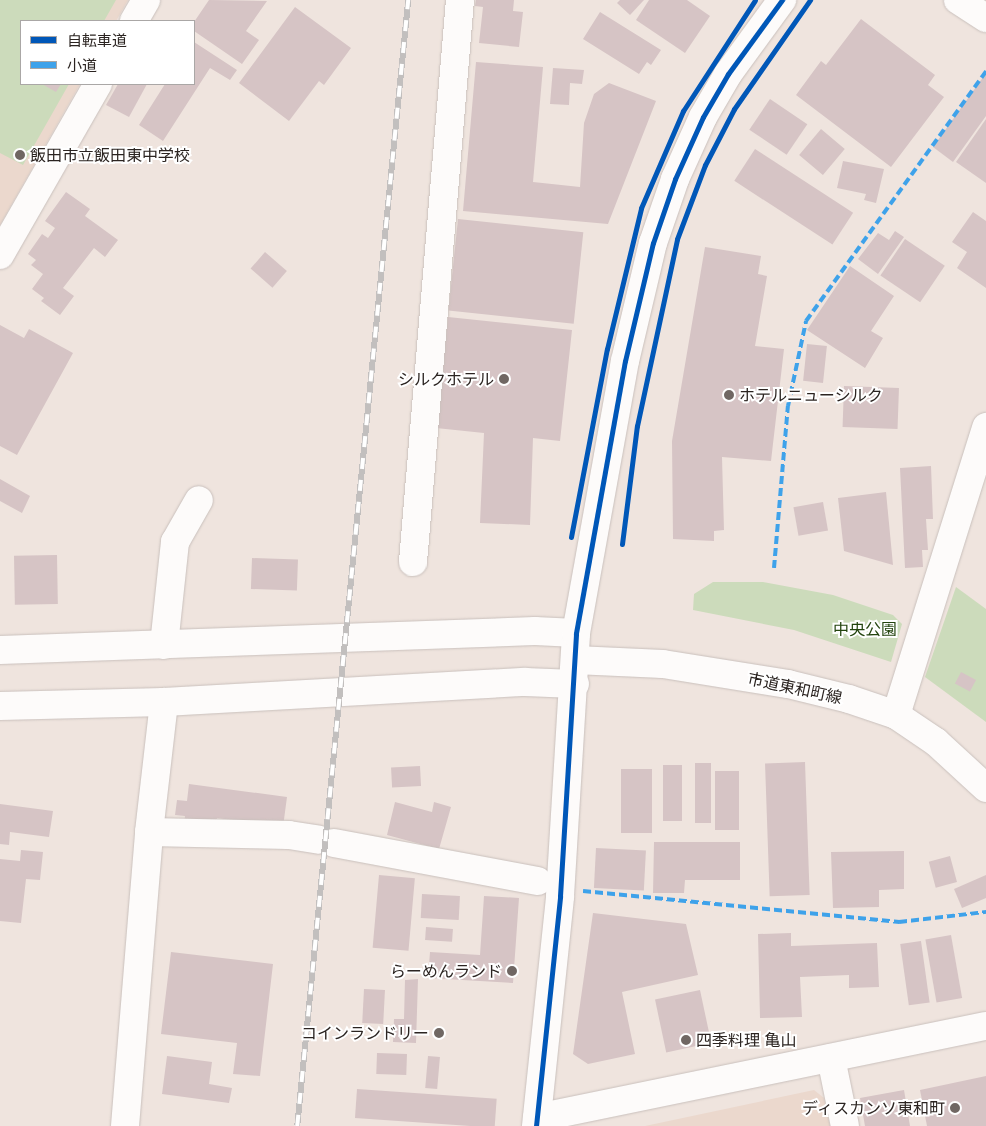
<!DOCTYPE html>
<html>
<head>
<meta charset="utf-8">
<style>
  body { margin:0 }
  #map { position:relative; width:986px; height:1126px; overflow:hidden; background:#efe4de; font-family:Inter,"Noto Sans JP",sans-serif }
  div>[style] { position:absolute }
  .built>* { inset:0; background:#ebd8cd }
  .green>* { inset:0; background:#ccdbbb }
  .building>* { inset:0; background:#d6c4c5; transform-origin:0 0 }
  .roads { filter:drop-shadow(0 0 1px #c9c0bc) drop-shadow(0 0 1px #c9c0bc) }
  .minor>* { height:28px; margin:-14px; padding:0 14px; transform-origin:14px; border-radius:14px; background:#fdfbfa }
  .rail>* { height:5.5px; margin-top:-2.75px; transform-origin:0; background:repeating-linear-gradient(90deg,#fff 0 11px,#c2bfbe 0 22px); box-sizing:border-box; border-block:1px solid #c2bfbe }
  .quiet>* { height:4px; margin-top:-2px; transform-origin:0; background:repeating-linear-gradient(90deg,#3ea2ea 0 8px,transparent 0 12px) }
  .cycleway>* { height:5px; margin:-2.5px; padding:0 2.5px; transform-origin:2.5px; border-radius:2.5px; background:#0057b8 }
  .dots>* { width:14px; height:14px; translate:-50% -50%; box-sizing:border-box; border:2px solid #fff; border-radius:50% }
  span { translate:-50% -50%; white-space:nowrap; text-align:center; line-height:1.15; -webkit-text-stroke:4px #fff; paint-order:stroke }
  .poi-label { font-size:16px; color:#2b2421 }
  .left { translate:0 -50%; text-align:left }
  .right { translate:-100% -50%; text-align:right }
  .park-label { font-size:16px; color:#23440e }
  .street-label { font-size:16px; color:#2b2421 }
  .legend { position:absolute; left:20px; top:20px; width:175px; height:65px; box-sizing:border-box; background:#fff; border:1px solid #aaa7a6; margin:0; padding:6px 9px; list-style:none; font-size:15px; color:#2b2421 }
  .legend li { display:flex; align-items:center; gap:10px; height:25px }
  .legend b { width:25px; border:1px solid #aaa7a6 }
</style>
</head>
<body>
<div id="map">
  <div class="built">
    <i style="clip-path:polygon(0 0,128px 0,116px 21px,21px 21px,21px 84px,80px 84px,0 225px)"></i>
    <i style="clip-path:polygon(814px 1090px,824px 1098px,830px 1126px,645px 1126px)"></i>
  </div>
  <div class="green">
    <i style="clip-path:polygon(0 0,116px 0,104px 21px,21px 21px,21px 84px,69px 84px,23px 165px,0 153px)"></i>
    <i style="clip-path:polygon(713px 582px,763px 582px,833px 595px,893px 615px,902px 624px,891px 662px,794px 630px,693px 610px,694px 594px)"></i>
    <i style="clip-path:polygon(956px 587px,986px 609px,986px 722px,925px 677px)"></i>
  </div>
  <div class="building">
    <i style="clip-path:polygon(209px 0,267px 1px,246px 31px,259px 40px,242px 64px,194px 31px,194px 22px)"></i>
    <i style="clip-path:polygon(476px 0,514px 0,513px 11px,523px 12px,519px 47px,479px 43px,483px 7px,475px 6px)"></i>
    <i style="clip-path:polygon(620px 0,644px 0,630px 15px,617px 3px)"></i>
    <i style="clip-path:polygon(649px 0,687px 0,710px 16px,685px 53px,636px 20px)"></i>
    <i style="clip-path:polygon(295px 7px,351px 48px,324px 85px,319px 81px,289px 121px,239px 83px)"></i>
    <i style="clip-path:polygon(600px 12px,661px 50px,651px 65px,647px 62px,639px 74px,583px 39px)"></i>
    <i style="clip-path:polygon(861px 19px,935px 75px,928px 85px,944px 97px,891px 167px,796px 95px,821px 61px,826px 65px)"></i>
    <i style="clip-path:polygon(194px 42px,237px 70px,230px 80px,210px 68px,163px 141px,139px 125px,165px 84px,194px 84px)"></i>
    <i style="clip-path:polygon(476px 62px,543px 67px,533px 182px,580px 187px,584px 123px,594px 94px,609px 83px,656px 101px,608px 224px,463px 211px)"></i>
    <i style="clip-path:polygon(553px 68px,584px 70px,582px 84px,570px 83px,569px 105px,550px 104px)"></i>
    <i style="clip-path:polygon(986px 73px,986px 116px,953px 162px,933px 147px)"></i>
    <i style="clip-path:polygon(42px 84px,61px 84px,56px 92px)"></i>
    <i style="clip-path:polygon(118px 84px,147px 84px,129px 117px,106px 105px)"></i>
    <i style="left:770px;top:99px;width:45px;height:37px;rotate:34deg"></i>
    <i style="clip-path:polygon(986px 119px,986px 183px,956px 162px)"></i>
    <i style="left:821px;top:129px;width:31px;height:34px;rotate:40deg"></i>
    <i style="left:755px;top:149px;width:117px;height:38px;rotate:33deg"></i>
    <i style="clip-path:polygon(843px 161px,884px 169px,876px 203px,864px 200px,866px 194px,837px 188px)"></i>
    <i style="clip-path:polygon(66px 192px,90px 209px,85px 216px,118px 240px,105px 257px,94px 248px,63px 288px,74px 296px,60px 315px,41px 301px,44px 298px,32px 289px,43px 274px,31px 265px,36px 260px,28px 254px,42px 234px,48px 238px,55px 228px,45px 221px)"></i>
    <i style="clip-path:polygon(973px 212px,986px 221px,986px 288px,957px 268px,967px 252px,952px 242px)"></i>
    <i style="left:458px;top:219px;width:126px;height:92px;rotate:6deg"></i>
    <i style="clip-path:polygon(895px 231px,904px 237px,878px 274px,858px 259px,878px 233px,889px 240px)"></i>
    <i style="left:905px;top:239px;width:48px;height:44px;rotate:34deg"></i>
    <i style="clip-path:polygon(705px 247px,761px 256px,758px 274px,767px 276px,755px 346px,784px 349px,771px 461px,722px 457px,724px 530px,714px 531px,714px 541px,673px 539px,672px 441px)"></i>
    <i style="left:265px;top:252px;width:29px;height:22px;rotate:41deg"></i>
    <i style="clip-path:polygon(850px 266px,894px 296px,871px 331px,883px 338px,865px 368px,807px 330px)"></i>
    <i style="clip-path:polygon(448px 317px,572px 330px,560px 441px,533px 438px,530px 525px,480px 523px,484px 433px,436px 428px)"></i>
    <i style="clip-path:polygon(0 325px,24px 338px,29px 329px,73px 353px,17px 455px,0 446px)"></i>
    <i style="left:807px;top:344px;width:20px;height:37px;rotate:6deg"></i>
    <i style="left:844px;top:386px;width:55px;height:41px;rotate:2deg"></i>
    <i style="clip-path:polygon(931px 466px,933px 519px,926px 519px,928px 550px,922px 550px,923px 567px,905px 568px,900px 468px)"></i>
    <i style="clip-path:polygon(0 479px,30px 496px,22px 513px,0 501px)"></i>
    <i style="clip-path:polygon(886px 492px,893px 565px,844px 551px,838px 498px)"></i>
    <i style="left:823px;top:502px;width:29px;height:30px;rotate:80deg"></i>
    <i style="left:57px;top:555px;width:49px;height:43px;rotate:89deg"></i>
    <i style="left:252px;top:558px;width:46px;height:31px;rotate:2deg"></i>
    <i style="left:961px;top:672px;width:17px;height:13px;rotate:28deg"></i>
    <i style="left:805px;top:762px;width:133px;height:40px;rotate:88deg"></i>
    <i style="left:695px;top:763px;width:16px;height:60px"></i>
    <i style="left:663px;top:765px;width:19px;height:56px"></i>
    <i style="left:420px;top:766px;width:20px;height:29px;rotate:87deg"></i>
    <i style="left:652px;top:769px;width:64px;height:31px;rotate:90deg"></i>
    <i style="left:715px;top:771px;width:24px;height:59px"></i>
    <i style="clip-path:polygon(189px 784px,287px 797px,283px 827px,217px 818px,215px 827px,184px 823px,185px 816px,175px 815px,177px 800px,187px 801px)"></i>
    <i style="clip-path:polygon(395px 802px,432px 812px,434px 802px,451px 807px,439px 849px,387px 835px)"></i>
    <i style="clip-path:polygon(0 804px,53px 811px,49px 837px,10px 832px,9px 845px,0 844px)"></i>
    <i style="clip-path:polygon(654px 842px,740px 842px,740px 880px,685px 880px,684px 893px,653px 893px)"></i>
    <i style="left:596px;top:848px;width:50px;height:40px;rotate:3deg"></i>
    <i style="clip-path:polygon(21px 850px,43px 852px,40px 880px,26px 879px,21px 923px,0 921px,0 859px,20px 861px)"></i>
    <i style="clip-path:polygon(904px 851px,904px 889px,879px 890px,879px 907px,833px 908px,831px 852px)"></i>
    <i style="left:950px;top:856px;width:27px;height:22px;rotate:75deg"></i>
    <i style="left:379px;top:875px;width:36px;height:73px;rotate:5deg"></i>
    <i style="clip-path:polygon(986px 875px,986px 898px,962px 908px,954px 889px)"></i>
    <i style="left:422px;top:894px;width:38px;height:24px;rotate:3deg"></i>
    <i style="clip-path:polygon(484px 896px,519px 898px,513px 983px,428px 978px,430px 952px,480px 955px)"></i>
    <i style="clip-path:polygon(593px 913px,686px 924px,698px 975px,622px 992px,635px 1054px,588px 1064px,573px 1054px)"></i>
    <i style="left:426px;top:927px;width:27px;height:13px;rotate:4deg"></i>
    <i style="clip-path:polygon(791px 933px,791px 946px,877px 943px,879px 987px,849px 988px,849px 975px,800px 977px,802px 1017px,760px 1018px,758px 934px)"></i>
    <i style="left:951px;top:935px;width:64px;height:26px;rotate:80deg"></i>
    <i style="left:921px;top:941px;width:62px;height:21px;rotate:82deg"></i>
    <i style="clip-path:polygon(171px 952px,273px 964px,260px 1076px,233px 1074px,237px 1043px,161px 1034px)"></i>
    <i style="clip-path:polygon(418px 979px,416px 1043px,393px 1042px,394px 1019px,404px 1019px,405px 980px)"></i>
    <i style="left:364px;top:989px;width:21px;height:34px;rotate:3deg"></i>
    <i style="left:700px;top:990px;width:54px;height:46px;rotate:78deg"></i>
    <i style="left:377px;top:1053px;width:30px;height:21px;rotate:2deg"></i>
    <i style="clip-path:polygon(167px 1056px,212px 1062px,209px 1084px,232px 1088px,229px 1103px,162px 1094px)"></i>
    <i style="left:428px;top:1056px;width:12px;height:32px;rotate:5deg"></i>
    <i style="clip-path:polygon(986px 1076px,986px 1126px,927px 1126px,920px 1090px)"></i>
    <i style="left:357px;top:1089px;width:140px;height:29px;rotate:4deg"></i>
    <i style="clip-path:polygon(904px 1090px,910px 1126px,865px 1126px,860px 1098px)"></i>
  </div>
  <div class="roads">
    <div class="minor">
      <i style="left:958px;top:0;width:33px;rotate:33deg"></i>
      <i style="left:134px;top:21px;width:24px;rotate:-60deg"></i>
      <i style="left:0;top:255px;width:197px;rotate:-60.2deg"></i>
      <i style="left:413px;top:562px;width:564px;rotate:-85.22deg"></i>
      <i style="left:164px;top:645px;width:104px;rotate:-83.9deg"></i>
      <i style="left:175px;top:542px;width:48px;rotate:-60.3deg"></i>
      <i style="left:0;top:650px;width:535px;rotate:-2.03deg"></i>
      <i style="left:535px;top:631px;width:41px;rotate:2.8deg"></i>
      <i style="left:575px;top:660px;width:88px;rotate:2.6deg"></i>
      <i style="left:663px;top:664px;width:127px;rotate:9.1deg"></i>
      <i style="left:788px;top:684px;width:63px;rotate:13.8deg"></i>
      <i style="left:849px;top:699px;width:50px;rotate:18.8deg"></i>
      <i style="left:896px;top:715px;width:48px;rotate:34deg"></i>
      <i style="left:936px;top:742px;width:68px;rotate:42.6deg"></i>
      <i style="left:0;top:706px;width:164px;rotate:-1.4deg"></i>
      <i style="left:164px;top:702px;width:362px;rotate:-3.2deg"></i>
      <i style="left:525px;top:682px;width:50px;rotate:2.3deg"></i>
      <i style="left:896px;top:715px;width:302px;rotate:-72.6deg"></i>
      <i style="left:149px;top:832px;width:140px;rotate:1.2deg"></i>
      <i style="left:289px;top:835px;width:30px;rotate:9deg"></i>
      <i style="left:334px;top:843px;width:207px;rotate:10.6deg"></i>
      <i style="left:831px;top:1058px;width:69px;rotate:78.4deg"></i>
      <i style="left:537px;top:1118px;width:458px;rotate:-11.6deg"></i>
      <i style="left:125px;top:1126px;width:295px;rotate:-85.3deg"></i>
      <i style="left:149px;top:832px;width:131px;rotate:-83.4deg"></i>
      <i style="left:536px;top:1126px;width:231px;rotate:-84deg"></i>
      <i style="left:560px;top:896px;width:263px;rotate:-86.5deg"></i>
      <i style="left:576px;top:633px;width:276px;rotate:-79.8deg"></i>
      <i style="left:625px;top:361px;width:121px;rotate:-76.7deg"></i>
      <i style="left:653px;top:243px;width:68px;rotate:-71deg"></i>
      <i style="left:675px;top:179px;width:68px;rotate:-65.7deg"></i>
      <i style="left:703px;top:117px;width:50px;rotate:-59.8deg"></i>
      <i style="left:728px;top:74px;width:92px;rotate:-53.9deg"></i>
    </div>
  </div>
  <div class="rail">
    <i style="left:297px;top:1126px;width:1131px;rotate:-84.37deg"></i>
  </div>
  <div class="quiet">
    <i style="left:774px;top:568px;width:163px;rotate:-85.1deg"></i>
    <i style="left:788px;top:406px;width:87px;rotate:-78deg"></i>
    <i style="left:806px;top:321px;width:308px;rotate:-54.2deg"></i>
    <i style="left:583px;top:891px;width:318px;rotate:5.6deg"></i>
    <i style="left:899px;top:922px;width:88px;rotate:-6.6deg"></i>
  </div>
  <div class="cycleway">
    <i style="left:571px;top:537px;width:191px;rotate:-79.2deg"></i>
    <i style="left:607px;top:349px;width:145px;rotate:-76.4deg"></i>
    <i style="left:641px;top:208px;width:106px;rotate:-66.6deg"></i>
    <i style="left:683px;top:111px;width:132px;rotate:-57deg"></i>
    <i style="left:622px;top:544px;width:119px;rotate:-82.8deg"></i>
    <i style="left:637px;top:426px;width:191px;rotate:-77.9deg"></i>
    <i style="left:677px;top:239px;width:79px;rotate:-69.3deg"></i>
    <i style="left:705px;top:165px;width:63px;rotate:-62.6deg"></i>
    <i style="left:734px;top:109px;width:133px;rotate:-55.1deg"></i>
    <i style="left:536px;top:1126px;width:231px;rotate:-84deg"></i>
    <i style="left:560px;top:896px;width:263px;rotate:-86.5deg"></i>
    <i style="left:576px;top:633px;width:276px;rotate:-79.8deg"></i>
    <i style="left:625px;top:361px;width:121px;rotate:-76.7deg"></i>
    <i style="left:653px;top:243px;width:68px;rotate:-71deg"></i>
    <i style="left:675px;top:179px;width:68px;rotate:-65.7deg"></i>
    <i style="left:703px;top:117px;width:50px;rotate:-59.8deg"></i>
    <i style="left:728px;top:74px;width:92px;rotate:-53.9deg"></i>
  </div>
  <div class="dots">
    <i style="left:20px;top:155px;background:#706763"></i>
    <i style="left:504px;top:379px;background:#706763"></i>
    <i style="left:729px;top:395px;background:#706763"></i>
    <i style="left:512px;top:971px;background:#706763"></i>
    <i style="left:439px;top:1033px;background:#706763"></i>
    <i style="left:686px;top:1040px;background:#706763"></i>
    <i style="left:955px;top:1108px;background:#706763"></i>
  </div>
  <div class="poi-label">
    <span class="left" style="left:30px;top:155px">飯田市立飯田東中学校</span>
    <span class="right" style="left:494px;top:379px">シルクホテル</span>
    <span class="left" style="left:739px;top:395px">ホテルニューシルク</span>
    <span class="right" style="left:502px;top:971px">らーめんランド</span>
    <span class="right" style="left:429px;top:1033px">コインランドリー</span>
    <span class="left" style="left:696px;top:1040px">四季料理 亀山</span>
    <span class="right" style="left:945px;top:1108px">ディスカンソ東和町</span>
  </div>
  <div class="park-label">
    <span style="left:865px;top:629px">中央公園</span>
  </div>
  <div class="street-label">
    <span style="left:795px;top:688px;rotate:12deg">市道東和町線</span>
  </div>
  <ul class="legend">
  <li><b style="height:6px;background:#0057b8"></b>自転車道</li>
  <li><b style="height:6px;background:#3ea2ea"></b>小道</li>
  </ul>
</div>
</body>
</html>
